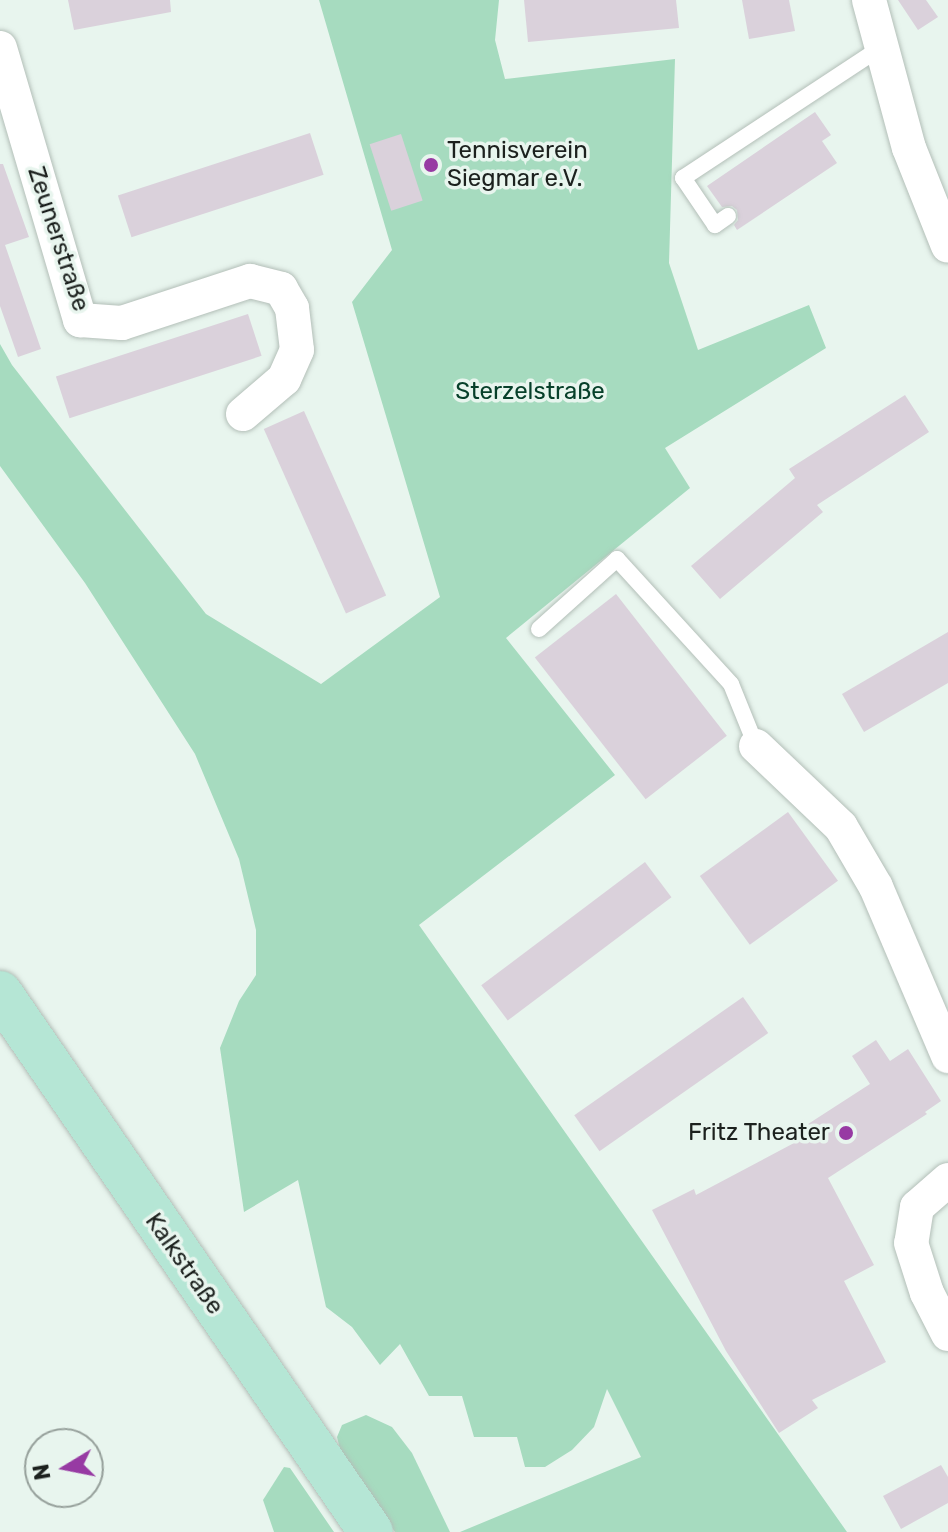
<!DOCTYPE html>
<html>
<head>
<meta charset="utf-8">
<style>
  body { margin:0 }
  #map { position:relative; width:948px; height:1532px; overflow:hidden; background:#e8f5ee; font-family:Rubik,sans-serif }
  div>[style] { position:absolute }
  .green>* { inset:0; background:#a6dbbf }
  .building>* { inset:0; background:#dad1db; transform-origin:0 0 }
  .roads { filter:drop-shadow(0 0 2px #b3bfb8) drop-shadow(0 0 2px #b3bfb8) }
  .service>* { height:16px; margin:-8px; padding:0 8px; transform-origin:8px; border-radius:8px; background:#fff }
  .minor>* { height:34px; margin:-17px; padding:0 17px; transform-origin:17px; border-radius:17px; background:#fff }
  .secondary>* { height:44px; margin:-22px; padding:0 22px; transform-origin:22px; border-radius:22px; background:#b5e6d5 }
  .dots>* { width:22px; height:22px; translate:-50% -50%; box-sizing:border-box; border:4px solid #e8f5ee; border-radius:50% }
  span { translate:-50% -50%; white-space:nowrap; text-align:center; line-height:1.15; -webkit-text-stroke:7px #e8f5ee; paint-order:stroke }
  .poi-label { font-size:24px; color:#1c211e }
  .left { translate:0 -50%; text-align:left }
  .right { translate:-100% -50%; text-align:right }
  .street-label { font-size:24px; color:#1c211e }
  .park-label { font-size:24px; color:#07402a }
  .north { position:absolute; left:24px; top:1428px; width:80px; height:80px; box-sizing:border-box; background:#e8f5ee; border:2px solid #96a09b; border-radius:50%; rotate:260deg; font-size:22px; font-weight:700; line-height:32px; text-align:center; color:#1c211e }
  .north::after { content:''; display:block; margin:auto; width:28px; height:36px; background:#973aa3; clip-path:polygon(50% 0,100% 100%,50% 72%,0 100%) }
</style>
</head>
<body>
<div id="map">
  <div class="green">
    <i style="clip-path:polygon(319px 0,499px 0,495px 40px,505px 79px,675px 59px,669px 263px,698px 350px,809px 305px,826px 348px,665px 448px,690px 488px,506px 638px,615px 775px,419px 925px,847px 1532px,460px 1532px,641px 1457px,607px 1389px,594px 1427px,572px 1450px,545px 1467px,525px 1467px,517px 1437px,474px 1437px,462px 1396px,429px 1396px,400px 1344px,380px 1365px,352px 1327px,326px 1307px,298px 1180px,244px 1212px,220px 1048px,239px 1001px,256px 975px,256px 930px,239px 859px,195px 754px,85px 583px,0 466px,0 344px,12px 365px,206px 614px,321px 684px,440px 597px,352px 302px,392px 250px)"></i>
    <i style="clip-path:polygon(366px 1415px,392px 1427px,412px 1453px,450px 1532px,395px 1532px,341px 1453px,337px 1437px,342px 1425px)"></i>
    <i style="clip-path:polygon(284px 1467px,290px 1468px,334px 1532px,274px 1532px,263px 1500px)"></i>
  </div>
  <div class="building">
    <i style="clip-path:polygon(68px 0,170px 0,171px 12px,74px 30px)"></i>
    <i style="clip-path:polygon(524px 0,676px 0,679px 28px,528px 42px)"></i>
    <i style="clip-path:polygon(742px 0,789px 0,795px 31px,749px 39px)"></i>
    <i style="clip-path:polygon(898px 0,926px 0,938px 17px,918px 30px)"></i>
    <i style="clip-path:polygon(815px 112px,831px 135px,822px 141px,837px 163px,737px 230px,734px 225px,738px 220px,737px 210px,732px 206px,722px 207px,707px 186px)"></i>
    <i style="left:310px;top:133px;width:44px;height:202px;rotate:72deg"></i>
    <i style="left:401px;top:134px;width:70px;height:33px;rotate:72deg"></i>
    <i style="clip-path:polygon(0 164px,3px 164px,29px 237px,5px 245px,41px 349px,18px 357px,0 306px)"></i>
    <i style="left:248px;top:314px;width:44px;height:202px;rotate:72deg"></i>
    <i style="clip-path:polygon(905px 395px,929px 432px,817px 505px,823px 512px,720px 599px,691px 566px,795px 478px,789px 469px)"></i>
    <i style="left:304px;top:411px;width:202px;height:44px;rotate:66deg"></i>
    <i style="left:616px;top:594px;width:180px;height:103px;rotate:52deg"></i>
    <i style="clip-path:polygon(948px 632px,948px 683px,864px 732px,842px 694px)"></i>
    <i style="left:788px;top:812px;width:85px;height:109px;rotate:54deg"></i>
    <i style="left:645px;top:862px;width:44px;height:205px;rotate:53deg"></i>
    <i style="left:743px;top:997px;width:44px;height:206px;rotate:55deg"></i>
    <i style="clip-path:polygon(876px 1040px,890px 1061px,908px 1049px,941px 1101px,925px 1112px,927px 1114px,828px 1178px,874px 1265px,844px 1281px,886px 1362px,812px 1400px,818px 1408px,779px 1433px,726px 1351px,652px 1210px,694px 1189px,696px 1195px,811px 1134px,805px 1126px,870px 1084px,852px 1056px)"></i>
    <i style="clip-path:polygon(941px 1465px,948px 1477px,948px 1503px,901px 1529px,883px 1496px)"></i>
  </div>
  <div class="roads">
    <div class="service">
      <i style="left:728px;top:216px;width:16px;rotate:145deg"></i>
      <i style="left:715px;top:225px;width:57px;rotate:-124.2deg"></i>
      <i style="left:683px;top:178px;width:236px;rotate:-33.4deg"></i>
      <i style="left:539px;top:629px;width:105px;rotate:-41.9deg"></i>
      <i style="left:617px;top:559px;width:169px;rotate:47.6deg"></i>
      <i style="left:731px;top:684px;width:67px;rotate:68deg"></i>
    </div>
    <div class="minor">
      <i style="left:869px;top:0;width:153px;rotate:74.9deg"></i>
      <i style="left:909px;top:148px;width:105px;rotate:68.3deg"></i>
      <i style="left:0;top:48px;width:284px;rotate:73.6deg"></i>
      <i style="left:80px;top:320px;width:42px;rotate:4.1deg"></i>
      <i style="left:122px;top:323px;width:135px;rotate:-18.2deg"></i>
      <i style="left:250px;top:281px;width:32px;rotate:14deg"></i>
      <i style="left:281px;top:289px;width:22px;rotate:60deg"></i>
      <i style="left:292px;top:308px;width:42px;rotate:83.2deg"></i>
      <i style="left:297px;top:350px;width:32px;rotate:114deg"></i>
      <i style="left:284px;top:379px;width:54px;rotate:139.5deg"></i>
      <i style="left:756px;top:746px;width:117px;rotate:43.6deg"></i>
      <i style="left:841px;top:827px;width:69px;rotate:59.7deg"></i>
      <i style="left:876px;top:887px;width:184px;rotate:66.9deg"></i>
      <i style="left:948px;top:1180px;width:41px;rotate:138.9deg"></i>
      <i style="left:917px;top:1207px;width:36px;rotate:99deg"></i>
      <i style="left:911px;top:1243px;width:52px;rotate:72.3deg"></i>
      <i style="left:927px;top:1293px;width:46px;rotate:62.9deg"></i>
    </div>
    <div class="secondary">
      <i style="left:0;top:993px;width:654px;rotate:55.46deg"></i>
    </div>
  </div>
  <div class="dots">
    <i style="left:431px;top:165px;background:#973aa3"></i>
    <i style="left:846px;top:1133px;background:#973aa3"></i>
  </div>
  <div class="poi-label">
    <span class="left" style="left:447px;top:165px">Tennisverein<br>Siegmar e.V.</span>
    <span class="right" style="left:830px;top:1133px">Fritz Theater</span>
  </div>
  <div class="street-label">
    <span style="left:58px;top:239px;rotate:72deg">Zeunerstraße</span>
    <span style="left:184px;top:1264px;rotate:55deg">Kalkstraße</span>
  </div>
  <div class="park-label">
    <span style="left:530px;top:392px">Sterzelstraße</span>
  </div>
  <div class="north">N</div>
</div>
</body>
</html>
